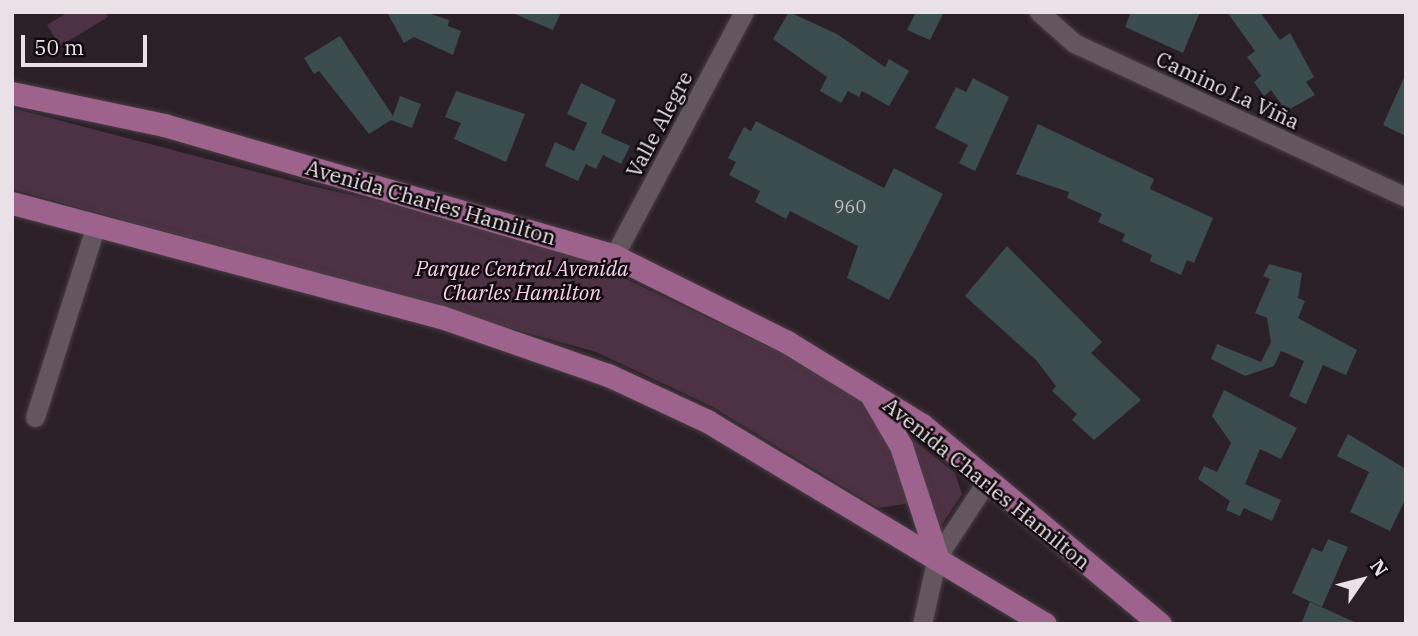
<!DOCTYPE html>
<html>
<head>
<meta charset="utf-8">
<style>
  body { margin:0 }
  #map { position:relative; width:1418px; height:636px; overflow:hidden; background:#2c2028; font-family:"IBM Plex Serif",serif }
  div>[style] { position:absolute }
  .green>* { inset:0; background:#4d3144 }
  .building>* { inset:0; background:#3a4c4e }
  .roads { filter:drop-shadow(0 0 2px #473d44) drop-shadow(0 0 2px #473d44) }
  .minor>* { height:19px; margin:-9.5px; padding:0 9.5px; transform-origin:9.5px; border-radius:9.5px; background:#64565f }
  .major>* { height:23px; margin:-11.5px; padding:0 11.5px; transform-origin:11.5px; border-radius:11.5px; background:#9d638c }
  span { translate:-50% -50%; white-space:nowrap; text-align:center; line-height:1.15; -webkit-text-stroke:5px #110b0f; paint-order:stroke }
  .number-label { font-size:18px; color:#bdbcc0 }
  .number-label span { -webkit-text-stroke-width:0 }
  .street-label { font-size:21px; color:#e9e1e6 }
  .park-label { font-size:21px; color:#f9cfea; font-style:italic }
  .frame { position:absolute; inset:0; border:14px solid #e9e1e6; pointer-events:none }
  .north { position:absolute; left:1327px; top:545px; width:70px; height:70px; -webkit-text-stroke:5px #110b0f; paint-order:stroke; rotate:55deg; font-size:19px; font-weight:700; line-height:28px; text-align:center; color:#e9e1e6 }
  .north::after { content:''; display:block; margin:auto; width:24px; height:32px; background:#e9e1e6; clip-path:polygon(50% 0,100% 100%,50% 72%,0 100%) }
  .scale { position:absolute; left:21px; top:35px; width:126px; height:32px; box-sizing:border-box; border:4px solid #e9e1e6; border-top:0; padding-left:9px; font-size:21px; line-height:24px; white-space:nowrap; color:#e9e1e6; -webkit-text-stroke:5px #110b0f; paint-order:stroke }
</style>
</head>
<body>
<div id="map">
  <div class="green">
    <i style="clip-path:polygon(68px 12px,106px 12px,108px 17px,60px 46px,47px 25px)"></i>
    <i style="clip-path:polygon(12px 108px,311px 186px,535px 236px,782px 353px,865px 402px,955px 473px,962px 494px,937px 532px,924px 501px,878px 508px,711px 406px,596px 352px,12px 189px)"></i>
  </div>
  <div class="building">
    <i style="clip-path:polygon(387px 12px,425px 12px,449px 20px,448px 26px,461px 31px,453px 55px,414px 37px,404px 43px)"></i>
    <i style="clip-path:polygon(510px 12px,561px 12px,553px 30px)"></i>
    <i style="clip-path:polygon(789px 12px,837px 34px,885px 67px,889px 59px,909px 71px,889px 106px,862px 91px,859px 97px,848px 91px,841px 103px,820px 91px,827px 77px,773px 39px)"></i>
    <i style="clip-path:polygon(916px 12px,944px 12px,930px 40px,907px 30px)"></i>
    <i style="clip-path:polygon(1131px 12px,1200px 12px,1183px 53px,1125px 27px)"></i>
    <i style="clip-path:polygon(1227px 12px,1260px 12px,1280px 40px,1290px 33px,1314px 77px,1306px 82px,1315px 95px,1286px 111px,1271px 90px,1264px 96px,1254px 82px,1261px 76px,1247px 57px,1255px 51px)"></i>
    <i style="clip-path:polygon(340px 36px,393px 116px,400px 96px,421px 104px,412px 128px,391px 120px,369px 134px,319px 71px,314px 74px,304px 58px)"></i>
    <i style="clip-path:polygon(1406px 73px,1406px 136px,1383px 125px)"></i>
    <i style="clip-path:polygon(973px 78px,1009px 97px,975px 171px,959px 163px,968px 145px,935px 128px,956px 87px,966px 92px)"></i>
    <i style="clip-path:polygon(581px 83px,616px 100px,601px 133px,630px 146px,621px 164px,603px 155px,596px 169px,586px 164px,578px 181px,545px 166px,555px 142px,574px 151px,587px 123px,567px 114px)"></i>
    <i style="clip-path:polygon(456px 91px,525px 114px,506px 162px,454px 139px,461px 123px,445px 117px)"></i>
    <i style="clip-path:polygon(756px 121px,884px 188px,894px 168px,943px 194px,889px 300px,847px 278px,858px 246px,790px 211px,786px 219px,755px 202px,760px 191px,729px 175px,736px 162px,728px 158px,744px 127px,751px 131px)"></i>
    <i style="clip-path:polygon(1038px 124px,1154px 179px,1150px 189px,1213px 218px,1194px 263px,1187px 260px,1181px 275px,1150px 261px,1152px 255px,1122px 241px,1125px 234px,1098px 222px,1102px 214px,1067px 198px,1069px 192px,1016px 174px)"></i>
    <i style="clip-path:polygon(1007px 246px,1102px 342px,1091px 353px,1141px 400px,1094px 440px,1072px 420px,1077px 414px,1052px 391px,1056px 386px,1036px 360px,965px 296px)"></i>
    <i style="clip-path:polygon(1269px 264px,1302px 273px,1298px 298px,1305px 301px,1298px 318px,1357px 350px,1346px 375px,1323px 365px,1306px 404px,1289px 396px,1304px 361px,1281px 351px,1274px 366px,1245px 376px,1211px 359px,1217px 344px,1261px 362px,1271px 342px,1267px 318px,1255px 313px,1270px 279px,1263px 276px)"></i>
    <i style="clip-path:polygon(1224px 390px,1297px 428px,1281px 459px,1260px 449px,1245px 484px,1281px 500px,1272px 521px,1244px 508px,1240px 516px,1226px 510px,1230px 501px,1198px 479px,1204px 466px,1217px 472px,1231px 443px,1212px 416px)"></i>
    <i style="clip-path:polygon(1348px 434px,1406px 469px,1406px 498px,1390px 531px,1350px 512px,1369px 472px,1337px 456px)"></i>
    <i style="clip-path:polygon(1328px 539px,1348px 547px,1322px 607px,1292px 593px,1312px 548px,1322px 552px)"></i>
    <i style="clip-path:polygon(1310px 602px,1359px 624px,1301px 624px)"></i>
  </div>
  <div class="roads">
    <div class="minor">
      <i style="left:1039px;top:12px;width:47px;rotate:41.5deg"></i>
      <i style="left:1074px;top:43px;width:366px;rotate:24.9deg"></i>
      <i style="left:614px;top:256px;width:276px;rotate:-62deg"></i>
      <i style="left:35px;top:417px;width:201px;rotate:-72.4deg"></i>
      <i style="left:922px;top:624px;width:69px;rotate:-77.4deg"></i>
      <i style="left:937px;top:557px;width:90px;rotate:-56.8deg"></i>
    </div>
    <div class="major">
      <i style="left:12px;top:93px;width:155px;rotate:11.9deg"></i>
      <i style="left:164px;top:125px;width:469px;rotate:16.2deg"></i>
      <i style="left:614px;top:256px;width:193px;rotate:26.4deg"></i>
      <i style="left:787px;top:342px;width:158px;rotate:31.6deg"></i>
      <i style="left:922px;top:425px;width:310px;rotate:39.9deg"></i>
      <i style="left:12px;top:203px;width:444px;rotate:14.9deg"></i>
      <i style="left:441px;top:317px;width:177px;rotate:19.2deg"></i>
      <i style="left:608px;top:375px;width:109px;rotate:24.9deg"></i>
      <i style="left:707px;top:421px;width:394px;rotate:31deg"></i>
      <i style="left:873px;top:398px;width:56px;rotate:59.7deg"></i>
      <i style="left:901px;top:446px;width:117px;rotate:72deg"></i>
    </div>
  </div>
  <div class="number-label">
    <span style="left:850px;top:207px">960</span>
  </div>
  <div class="street-label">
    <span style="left:1228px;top:90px;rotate:25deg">Camino La Viña</span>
    <span style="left:659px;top:124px;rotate:-62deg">Valle Alegre</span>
    <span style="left:431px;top:202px;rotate:16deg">Avenida Charles Hamilton</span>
    <span style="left:987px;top:483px;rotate:39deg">Avenida Charles Hamilton</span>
  </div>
  <div class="park-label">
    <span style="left:522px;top:280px">Parque Central Avenida<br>Charles Hamilton</span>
  </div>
  <div class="frame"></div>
  <div class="north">N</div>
  <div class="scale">50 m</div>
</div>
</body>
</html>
